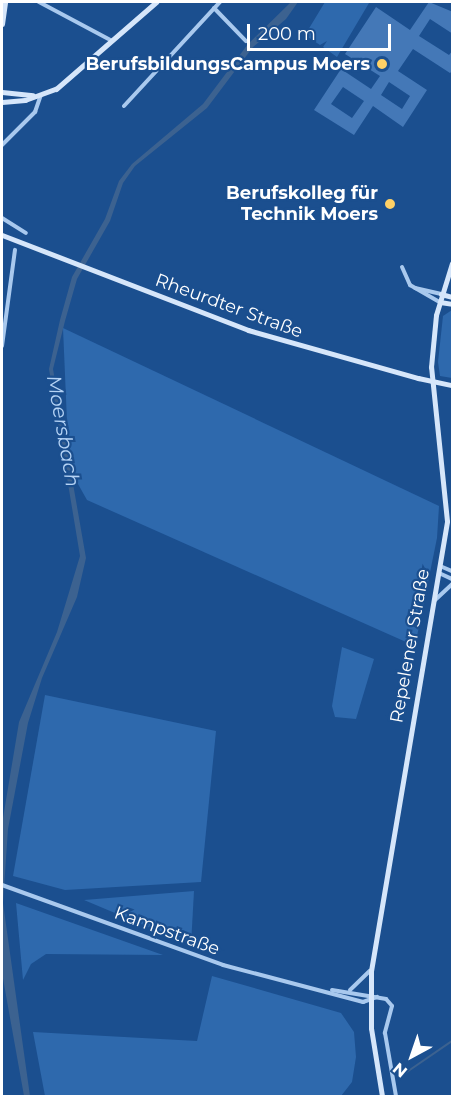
<!DOCTYPE html>
<html>
<head>
<meta charset="utf-8">
<style>
  body { margin:0 }
  #map { position:relative; width:454px; height:1098px; overflow:hidden; background:#1b4f8f; font-family:Montserrat,sans-serif }
  div>[style] { position:absolute }
  .green>* { inset:0; background:#2e69ad }
  .water>* { inset:0; background:#3c6290 }
  .stream>* { height:1.5px; margin:-0.75px; padding:0 0.75px; transform-origin:0.75px; border-radius:0.75px; background:#3c6290 }
  .building>* { inset:0; background:#4478b7 }
  .minor>* { height:4px; margin:-2px; padding:0 2px; transform-origin:2px; border-radius:2px; background:#a9c9ee }
  .secondary>* { height:5px; margin:-2.5px; padding:0 2.5px; transform-origin:2.5px; border-radius:2.5px; background:#d6e6fa }
  .secondary-bridge>* { height:5px; margin:-2.5px; padding:0 2.5px; transform-origin:2.5px; border-radius:2.5px; background:#d6e6fa }
  .dots>* { width:16px; height:16px; translate:-50% -50%; box-sizing:border-box; border:3px solid #1b4f8f; border-radius:50% }
  span { translate:-50% -50%; white-space:nowrap; text-align:center; line-height:1.15; -webkit-text-stroke:4.5px #1b4f8f; paint-order:stroke }
  .poi-label { font-size:18px; color:#fff; font-weight:700 }
  .right { translate:-100% -50%; text-align:right }
  .street-label { font-size:18px; color:#fff }
  .water-label { font-size:20px; color:#b5d3f5; font-style:italic }
  .frame { position:absolute; inset:0; border:3px solid #fff; pointer-events:none }
  .north { position:absolute; left:382px; top:1026px; width:60px; height:60px; -webkit-text-stroke:4px #1b4f8f; paint-order:stroke; rotate:220deg; font-size:16px; font-weight:700; line-height:24px; text-align:center; color:#fff }
  .north::after { content:''; display:block; margin:auto; width:21px; height:27px; background:#fff; clip-path:polygon(50% 0,100% 100%,50% 72%,0 100%) }
  .scale { position:absolute; left:247px; top:24px; width:144px; height:27px; box-sizing:border-box; border:3px solid #fff; border-top:0; padding-left:8px; font-size:18px; line-height:21px; white-space:nowrap; color:#fff; -webkit-text-stroke:4px #1b4f8f; paint-order:stroke }
</style>
</head>
<body>
<div id="map">
  <div class="green">
    <i style="clip-path:polygon(325px 2px,369px 3px,337px 57px,323px 47px,327px 41px,320px 45px,305px 35px)"></i>
    <i style="clip-path:polygon(452px 310px,452px 378px,440px 376px,438px 362px,443px 316px)"></i>
    <i style="clip-path:polygon(63px 328px,439px 506px,437px 538px,415px 646px,87px 500px,69px 468px)"></i>
    <i style="clip-path:polygon(342px 647px,374px 659px,356px 719px,335px 717px,332px 706px)"></i>
    <i style="clip-path:polygon(45px 695px,216px 731px,201px 882px,65px 890px,13px 876px)"></i>
    <i style="clip-path:polygon(194px 891px,191px 945px,84px 900px)"></i>
    <i style="clip-path:polygon(16px 903px,163px 955px,46px 954px,31px 964px,23px 980px)"></i>
    <i style="clip-path:polygon(212px 976px,341px 1013px,354px 1032px,356px 1057px,352px 1082px,341px 1096px,45px 1096px,33px 1032px,197px 1041px)"></i>
  </div>
  <div class="water">
    <i style="clip-path:polygon(291px 2px,298px 2px,286px 19px,253px 47px,207px 108px,135px 166px,123px 183px,110px 221px,77px 279px,65px 321px,53px 369px,86px 558px,77px 597px,42px 678px,28px 723px,8px 829px,3px 903px,30px 1096px,24px 1096px,2px 973px,2px 824px,19px 722px,57px 632px,80px 556px,49px 369px,60px 320px,72px 277px,105px 219px,119px 181px,132px 164px,203px 104px,248px 44px)"></i>
  </div>
  <div class="stream">
    <i style="left:404px;top:1074px;width:58px;rotate:-34.5deg"></i>
  </div>
  <div class="building">
    <i style="clip-path:polygon(evenodd,429px 2px,453px 12px,453px 34px,430px 19px,419px 36px,449px 55px,453px 50px,453px 70px,450px 73px,413px 49px,398px 71px,427px 90px,403px 127px,373px 106px,354px 135px,314px 110px,341px 69px,371px 89px,380px 76px,345px 54px,376px 7px,410px 30px,429px 2px,389px 82px,410px 96px,402px 109px,381px 95px,389px 82px,429px 2px,343px 87px,364px 101px,352px 118px,331px 104px,343px 87px)"></i>
  </div>
  <div class="minor">
    <i style="left:39px;top:2px;width:83px;rotate:28.1deg"></i>
    <i style="left:214px;top:8px;width:46px;rotate:45.9deg"></i>
    <i style="left:124px;top:106px;width:142px;rotate:-47.3deg"></i>
    <i style="left:2px;top:145px;width:47px;rotate:-45deg"></i>
    <i style="left:35px;top:112px;width:18px;rotate:-71deg"></i>
    <i style="left:2px;top:218px;width:28px;rotate:32deg"></i>
    <i style="left:402px;top:267px;width:20px;rotate:66deg"></i>
    <i style="left:410px;top:285px;width:34px;rotate:30deg"></i>
    <i style="left:415px;top:288px;width:27px;rotate:13deg"></i>
    <i style="left:2px;top:346px;width:97px;rotate:-82.3deg"></i>
    <i style="left:440px;top:566px;width:13px;rotate:23deg"></i>
    <i style="left:439px;top:573px;width:14px;rotate:25deg"></i>
    <i style="left:434px;top:601px;width:25px;rotate:-43deg"></i>
    <i style="left:2px;top:885px;width:235px;rotate:19.9deg"></i>
    <i style="left:223px;top:965px;width:145px;rotate:14.8deg"></i>
    <i style="left:363px;top:1002px;width:15px;rotate:-20deg"></i>
    <i style="left:332px;top:990px;width:55px;rotate:9.5deg"></i>
    <i style="left:386px;top:999px;width:9px;rotate:49deg"></i>
    <i style="left:392px;top:1006px;width:28px;rotate:105deg"></i>
    <i style="left:385px;top:1033px;width:64px;rotate:80.1deg"></i>
    <i style="left:350px;top:990px;width:28px;rotate:-44deg"></i>
  </div>
  <div class="secondary">
    <i style="left:2px;top:24px;width:22px;rotate:-82deg"></i>
    <i style="left:2px;top:92px;width:31px;rotate:6deg"></i>
    <i style="left:2px;top:102px;width:23px;rotate:-5deg"></i>
    <i style="left:25px;top:100px;width:33px;rotate:-20deg"></i>
    <i style="left:56px;top:89px;width:133px;rotate:-41deg"></i>
    <i style="left:2px;top:235px;width:264px;rotate:21.1deg"></i>
    <i style="left:248px;top:330px;width:177px;rotate:15.8deg"></i>
    <i style="left:441px;top:294px;width:11px;rotate:15deg"></i>
    <i style="left:440px;top:302px;width:12px;rotate:9deg"></i>
    <i style="left:382px;top:1096px;width:69px;rotate:-99.2deg"></i>
    <i style="left:371px;top:1028px;width:57px;rotate:-90deg"></i>
    <i style="left:371px;top:971px;width:456px;rotate:-80.4deg"></i>
    <i style="left:447px;top:521px;width:155px;rotate:-95.9deg"></i>
    <i style="left:431px;top:367px;width:52px;rotate:-84.5deg"></i>
    <i style="left:436px;top:315px;width:54px;rotate:-72.9deg"></i>
  </div>
  <div class="secondary-bridge">
    <i style="left:418px;top:378px;width:33px;rotate:12deg"></i>
  </div>
  <div class="dots">
    <i style="left:382px;top:64px;background:#ffd166"></i>
    <i style="left:390px;top:204px;background:#ffd166"></i>
  </div>
  <div class="poi-label">
    <span class="right" style="left:370px;top:64px">BerufsbildungsCampus Moers</span>
    <span class="right" style="left:378px;top:204px">Berufskolleg für<br>Technik Moers</span>
  </div>
  <div class="street-label">
    <span style="left:229px;top:306px;rotate:20deg">Rheurdter Straße</span>
    <span style="left:410px;top:646px;rotate:-80deg">Repelener Straße</span>
    <span style="left:167px;top:931px;rotate:20deg">Kampstraße</span>
  </div>
  <div class="water-label">
    <span style="left:63px;top:431px;rotate:80deg">Moersbach</span>
  </div>
  <div class="frame"></div>
  <div class="north">N</div>
  <div class="scale">200 m</div>
</div>
</body>
</html>
